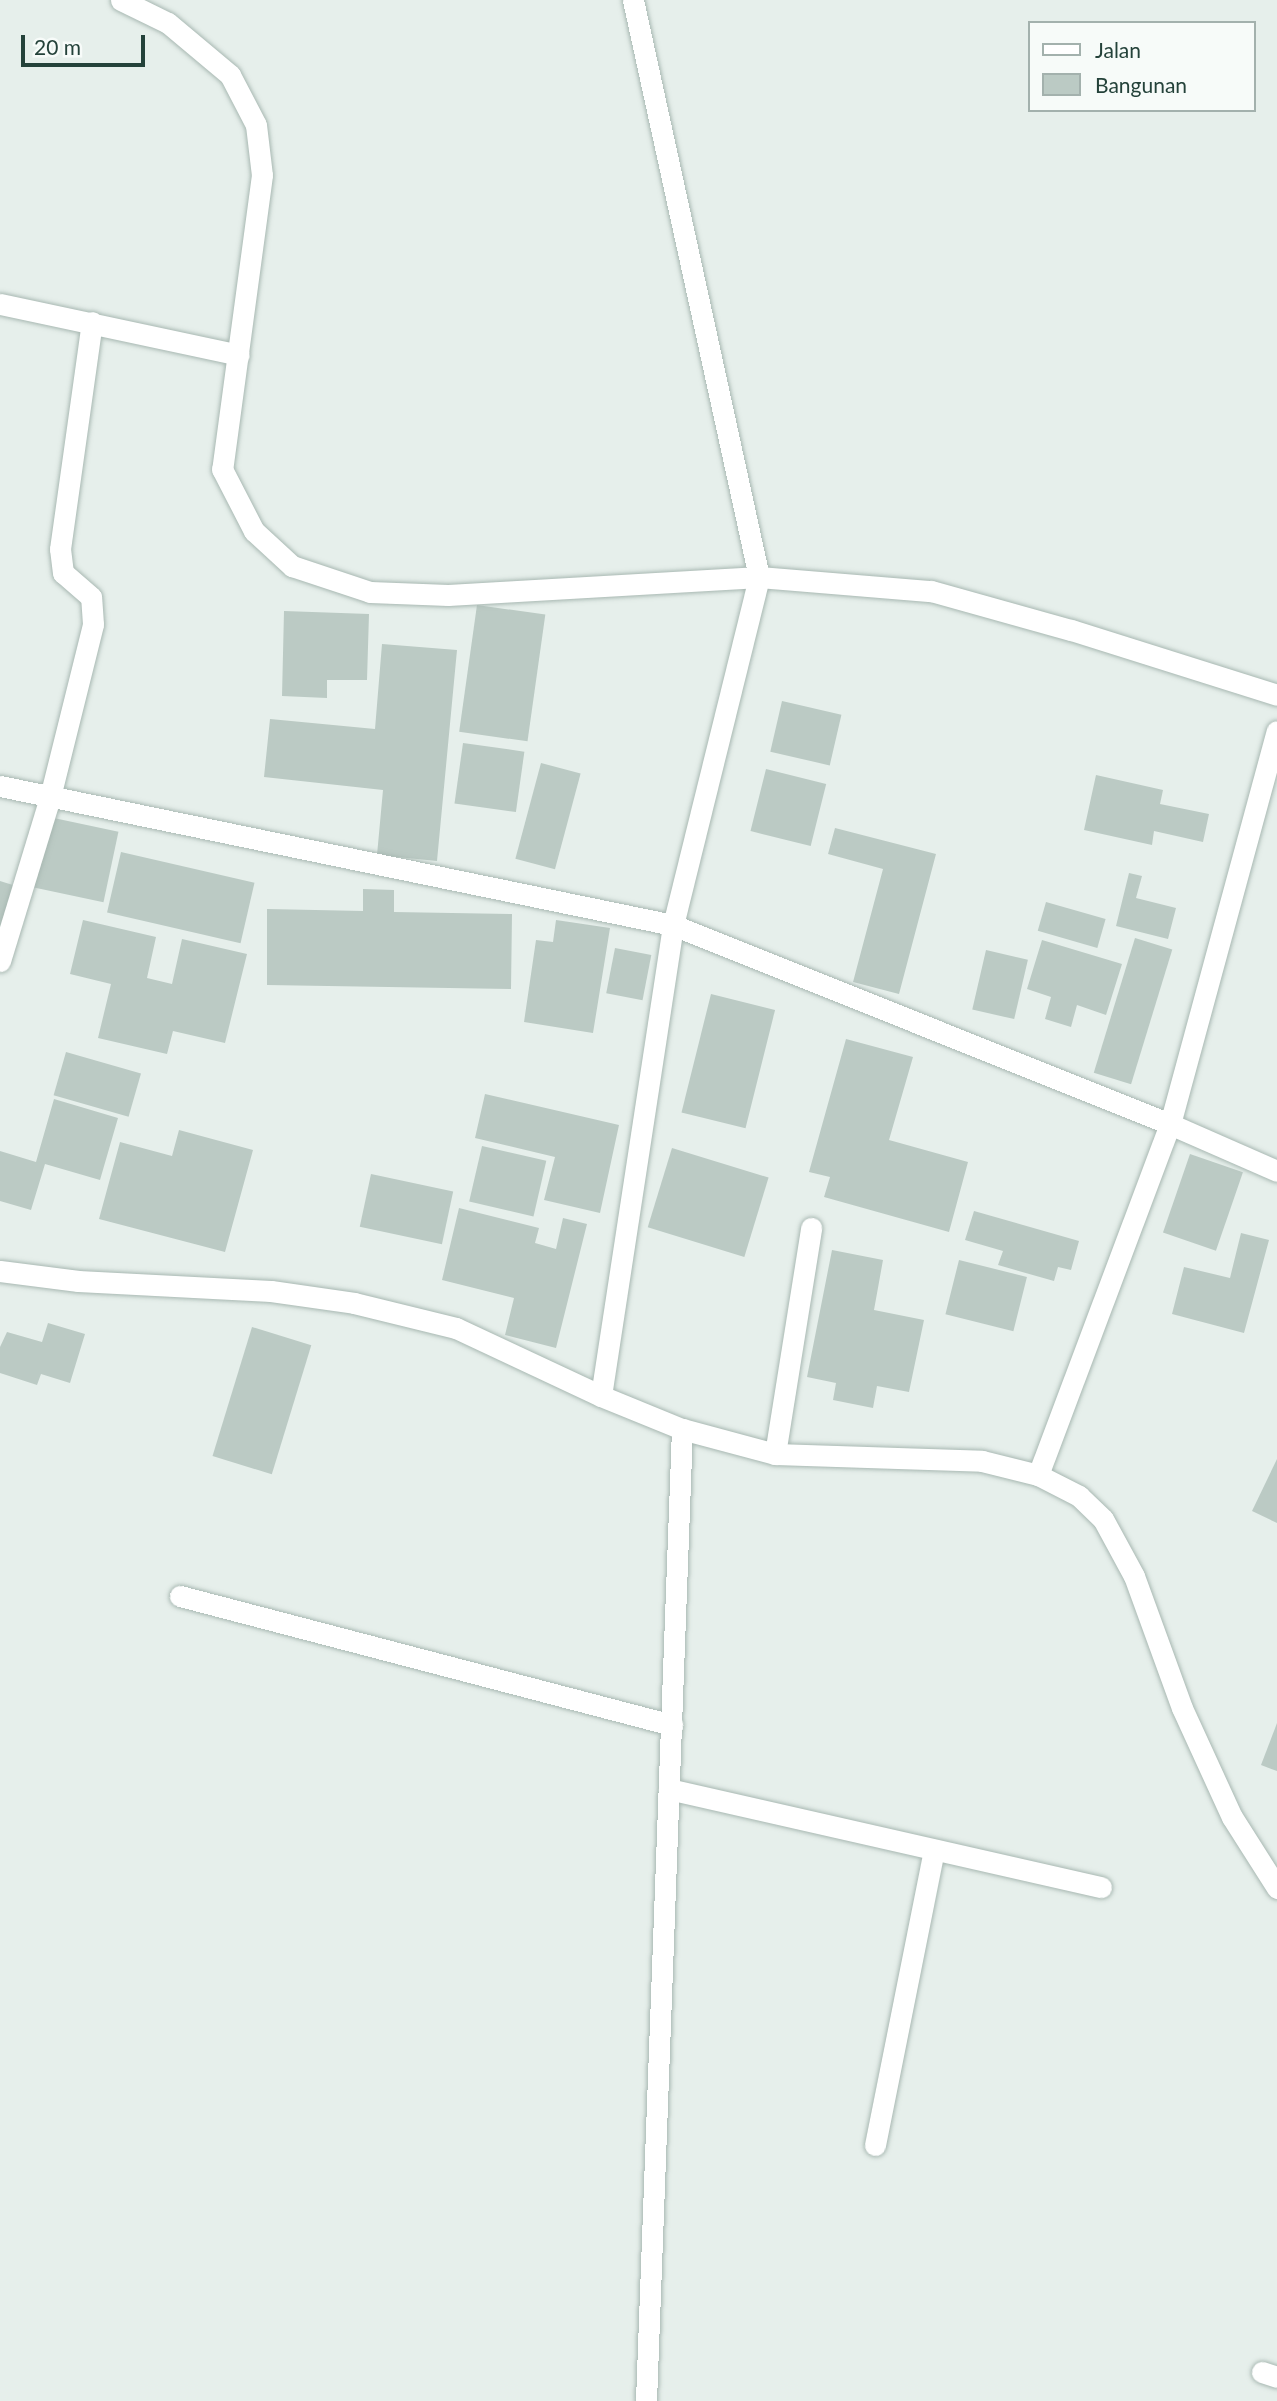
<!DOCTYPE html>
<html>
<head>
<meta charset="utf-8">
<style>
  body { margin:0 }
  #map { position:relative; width:1277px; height:2401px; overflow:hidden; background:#e6efeb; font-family:Lato,sans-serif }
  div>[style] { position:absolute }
  .building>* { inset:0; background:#bbcac4; transform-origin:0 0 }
  .roads { filter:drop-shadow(0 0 2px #a8b8b2) drop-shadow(0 0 2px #a8b8b2) }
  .minor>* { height:21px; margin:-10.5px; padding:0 10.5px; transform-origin:10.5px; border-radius:10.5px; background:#fff }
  span { translate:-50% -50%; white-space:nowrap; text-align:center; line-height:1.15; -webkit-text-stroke:7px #f7fbf9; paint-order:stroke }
  .legend { position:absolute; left:1028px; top:21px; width:228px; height:91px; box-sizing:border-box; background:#f7fbf9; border:2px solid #a3b1ad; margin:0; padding:9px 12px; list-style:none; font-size:21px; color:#24423a }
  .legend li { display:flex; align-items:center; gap:14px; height:35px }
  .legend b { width:35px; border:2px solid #a3b1ad }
  .scale { position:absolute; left:21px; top:35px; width:124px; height:32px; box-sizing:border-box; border:4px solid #24423a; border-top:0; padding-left:9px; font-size:21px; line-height:24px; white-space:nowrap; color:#24423a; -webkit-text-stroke:5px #f7fbf9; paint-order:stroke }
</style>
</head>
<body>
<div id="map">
  <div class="building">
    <i style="left:477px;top:605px;width:69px;height:128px;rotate:8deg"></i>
    <i style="clip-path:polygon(284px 611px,369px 614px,367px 680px,327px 680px,327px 698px,282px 696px)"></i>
    <i style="clip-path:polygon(382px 644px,457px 650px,437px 861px,377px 855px,383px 790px,264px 777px,270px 719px,375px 729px)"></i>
    <i style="left:782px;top:701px;width:61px;height:52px;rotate:13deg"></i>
    <i style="left:463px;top:743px;width:62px;height:61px;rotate:8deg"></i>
    <i style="left:541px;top:763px;width:41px;height:99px;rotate:15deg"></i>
    <i style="left:766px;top:769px;width:62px;height:64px;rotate:14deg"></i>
    <i style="clip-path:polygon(1096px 775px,1163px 790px,1160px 804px,1209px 814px,1203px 842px,1154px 831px,1152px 845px,1084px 830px)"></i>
    <i style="left:49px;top:817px;width:71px;height:72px;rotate:12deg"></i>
    <i style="clip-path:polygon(835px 828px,936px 854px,899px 994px,853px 982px,883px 869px,828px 854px)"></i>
    <i style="left:121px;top:852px;width:137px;height:62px;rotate:13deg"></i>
    <i style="clip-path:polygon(1129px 873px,1142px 876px,1136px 898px,1176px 908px,1168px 939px,1116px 926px)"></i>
    <i style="clip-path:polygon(0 881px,16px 886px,0 929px)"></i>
    <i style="clip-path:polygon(363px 889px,394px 890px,394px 912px,512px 914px,511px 989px,267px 985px,267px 909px,363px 911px)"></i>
    <i style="left:1046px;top:902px;width:62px;height:30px;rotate:16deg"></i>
    <i style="clip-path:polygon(83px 920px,156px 937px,147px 978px,172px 984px,182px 939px,247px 954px,225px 1043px,173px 1031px,167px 1054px,98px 1038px,111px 984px,70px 974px)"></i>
    <i style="clip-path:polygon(556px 920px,610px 928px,593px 1033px,524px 1022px,536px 940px,553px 942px)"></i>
    <i style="left:1135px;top:938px;width:39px;height:141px;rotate:17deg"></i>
    <i style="clip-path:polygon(1042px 940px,1122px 964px,1106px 1015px,1077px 1005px,1071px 1027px,1045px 1019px,1051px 997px,1027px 989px)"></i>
    <i style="left:615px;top:948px;width:37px;height:46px;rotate:11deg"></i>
    <i style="left:986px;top:950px;width:43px;height:61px;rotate:13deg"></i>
    <i style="left:711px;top:994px;width:66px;height:122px;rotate:14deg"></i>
    <i style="clip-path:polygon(846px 1039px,913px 1057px,889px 1140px,968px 1162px,949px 1232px,824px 1197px,830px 1177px,809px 1172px)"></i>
    <i style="left:66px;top:1052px;width:78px;height:45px;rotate:16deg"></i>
    <i style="clip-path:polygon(485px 1094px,619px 1125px,600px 1213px,544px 1200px,555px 1157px,475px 1138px)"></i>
    <i style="clip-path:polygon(54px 1099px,118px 1118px,100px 1180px,45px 1164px,31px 1210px,0 1201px,0 1151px,36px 1162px)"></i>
    <i style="clip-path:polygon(179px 1130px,253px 1150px,225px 1252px,99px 1219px,120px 1142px,172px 1156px)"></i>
    <i style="left:482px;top:1146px;width:66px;height:57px;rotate:13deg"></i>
    <i style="left:672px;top:1148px;width:101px;height:83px;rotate:17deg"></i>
    <i style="left:1190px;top:1154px;width:56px;height:83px;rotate:19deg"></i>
    <i style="left:371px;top:1174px;width:84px;height:54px;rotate:12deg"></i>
    <i style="clip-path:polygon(459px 1208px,539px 1228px,535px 1243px,556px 1249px,563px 1218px,587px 1224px,556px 1348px,505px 1335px,514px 1298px,442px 1280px)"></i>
    <i style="clip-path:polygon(974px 1211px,1079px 1241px,1071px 1270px,1058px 1267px,1054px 1281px,998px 1265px,1003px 1251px,965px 1240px)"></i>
    <i style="clip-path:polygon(1241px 1233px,1269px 1240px,1244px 1333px,1172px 1314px,1184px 1267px,1230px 1278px)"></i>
    <i style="clip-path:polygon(832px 1250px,883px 1260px,874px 1310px,924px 1320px,909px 1392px,877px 1386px,873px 1408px,833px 1400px,836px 1383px,807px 1377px)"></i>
    <i style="left:959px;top:1260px;width:70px;height:56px;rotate:14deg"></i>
    <i style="clip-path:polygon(48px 1323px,85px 1334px,70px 1383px,41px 1374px,37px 1385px,0 1373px,0 1347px,7px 1332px,42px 1342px)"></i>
    <i style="left:252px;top:1327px;width:62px;height:135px;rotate:17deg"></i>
    <i style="clip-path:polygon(1277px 1459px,1277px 1523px,1252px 1511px)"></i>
    <i style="clip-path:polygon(1277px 1723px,1277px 1771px,1261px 1765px)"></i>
  </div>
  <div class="roads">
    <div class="minor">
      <i style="left:121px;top:0;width:52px;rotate:26.1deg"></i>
      <i style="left:168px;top:23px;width:81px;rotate:40deg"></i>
      <i style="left:230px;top:75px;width:56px;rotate:62.5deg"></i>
      <i style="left:256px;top:125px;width:50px;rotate:83.2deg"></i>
      <i style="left:262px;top:175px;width:297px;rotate:97.7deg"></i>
      <i style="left:222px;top:469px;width:70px;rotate:62.7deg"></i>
      <i style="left:254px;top:531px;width:52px;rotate:42.6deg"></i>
      <i style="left:292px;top:566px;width:82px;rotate:18.4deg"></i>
      <i style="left:370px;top:592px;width:78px;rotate:2.2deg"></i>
      <i style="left:448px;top:595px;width:312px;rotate:-3.3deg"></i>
      <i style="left:759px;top:577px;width:173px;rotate:4.7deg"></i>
      <i style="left:931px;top:591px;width:145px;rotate:15.6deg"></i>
      <i style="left:1071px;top:630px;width:216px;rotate:17.5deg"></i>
      <i style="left:0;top:304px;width:244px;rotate:12deg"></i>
      <i style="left:0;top:786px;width:687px;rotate:11.67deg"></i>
      <i style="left:673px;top:925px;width:535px;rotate:21.82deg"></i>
      <i style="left:1170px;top:1124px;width:117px;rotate:23.7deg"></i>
      <i style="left:0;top:961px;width:171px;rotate:-73deg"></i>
      <i style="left:50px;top:797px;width:178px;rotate:-76deg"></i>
      <i style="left:93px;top:624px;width:27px;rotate:-94deg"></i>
      <i style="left:91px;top:597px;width:37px;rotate:-139deg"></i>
      <i style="left:63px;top:573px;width:24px;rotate:-97deg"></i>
      <i style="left:60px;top:549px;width:229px;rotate:-82deg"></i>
      <i style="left:0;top:1271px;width:79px;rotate:7.3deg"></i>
      <i style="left:78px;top:1281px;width:193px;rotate:3deg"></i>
      <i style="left:271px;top:1291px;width:84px;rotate:8.2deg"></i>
      <i style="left:354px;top:1303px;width:105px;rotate:13.8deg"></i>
      <i style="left:456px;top:1328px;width:160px;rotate:25.1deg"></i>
      <i style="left:601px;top:1396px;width:87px;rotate:22.2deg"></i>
      <i style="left:682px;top:1429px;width:96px;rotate:15deg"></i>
      <i style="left:775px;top:1454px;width:207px;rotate:1.9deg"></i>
      <i style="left:982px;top:1461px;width:58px;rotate:14deg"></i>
      <i style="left:1038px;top:1475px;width:46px;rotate:27.1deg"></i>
      <i style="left:1079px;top:1496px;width:33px;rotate:44deg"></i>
      <i style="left:1103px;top:1519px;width:65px;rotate:61.5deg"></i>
      <i style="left:1134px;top:1576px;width:140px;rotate:70deg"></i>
      <i style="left:1182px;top:1708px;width:120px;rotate:65.4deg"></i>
      <i style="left:1232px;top:1817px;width:84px;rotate:57.6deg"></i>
      <i style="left:601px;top:1396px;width:476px;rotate:-81.3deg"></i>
      <i style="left:673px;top:925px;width:358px;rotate:-76.1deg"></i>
      <i style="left:759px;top:577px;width:591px;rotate:-102.32deg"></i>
      <i style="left:775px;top:1454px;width:229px;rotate:-80.9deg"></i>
      <i style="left:1038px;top:1475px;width:375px;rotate:-69.4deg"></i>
      <i style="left:1170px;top:1124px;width:407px;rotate:-74.8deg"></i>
      <i style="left:180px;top:1596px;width:509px;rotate:14.69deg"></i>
      <i style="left:669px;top:1789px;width:443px;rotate:12.8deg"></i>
      <i style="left:875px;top:2145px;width:301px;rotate:-78.7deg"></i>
      <i style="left:1262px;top:2372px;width:16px;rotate:18deg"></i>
      <i style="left:646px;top:2401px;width:973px;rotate:-87.88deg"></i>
    </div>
  </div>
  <ul class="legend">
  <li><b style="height:9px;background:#fff"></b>Jalan</li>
  <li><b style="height:19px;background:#bbcac4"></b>Bangunan</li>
  </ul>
  <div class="scale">20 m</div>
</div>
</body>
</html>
